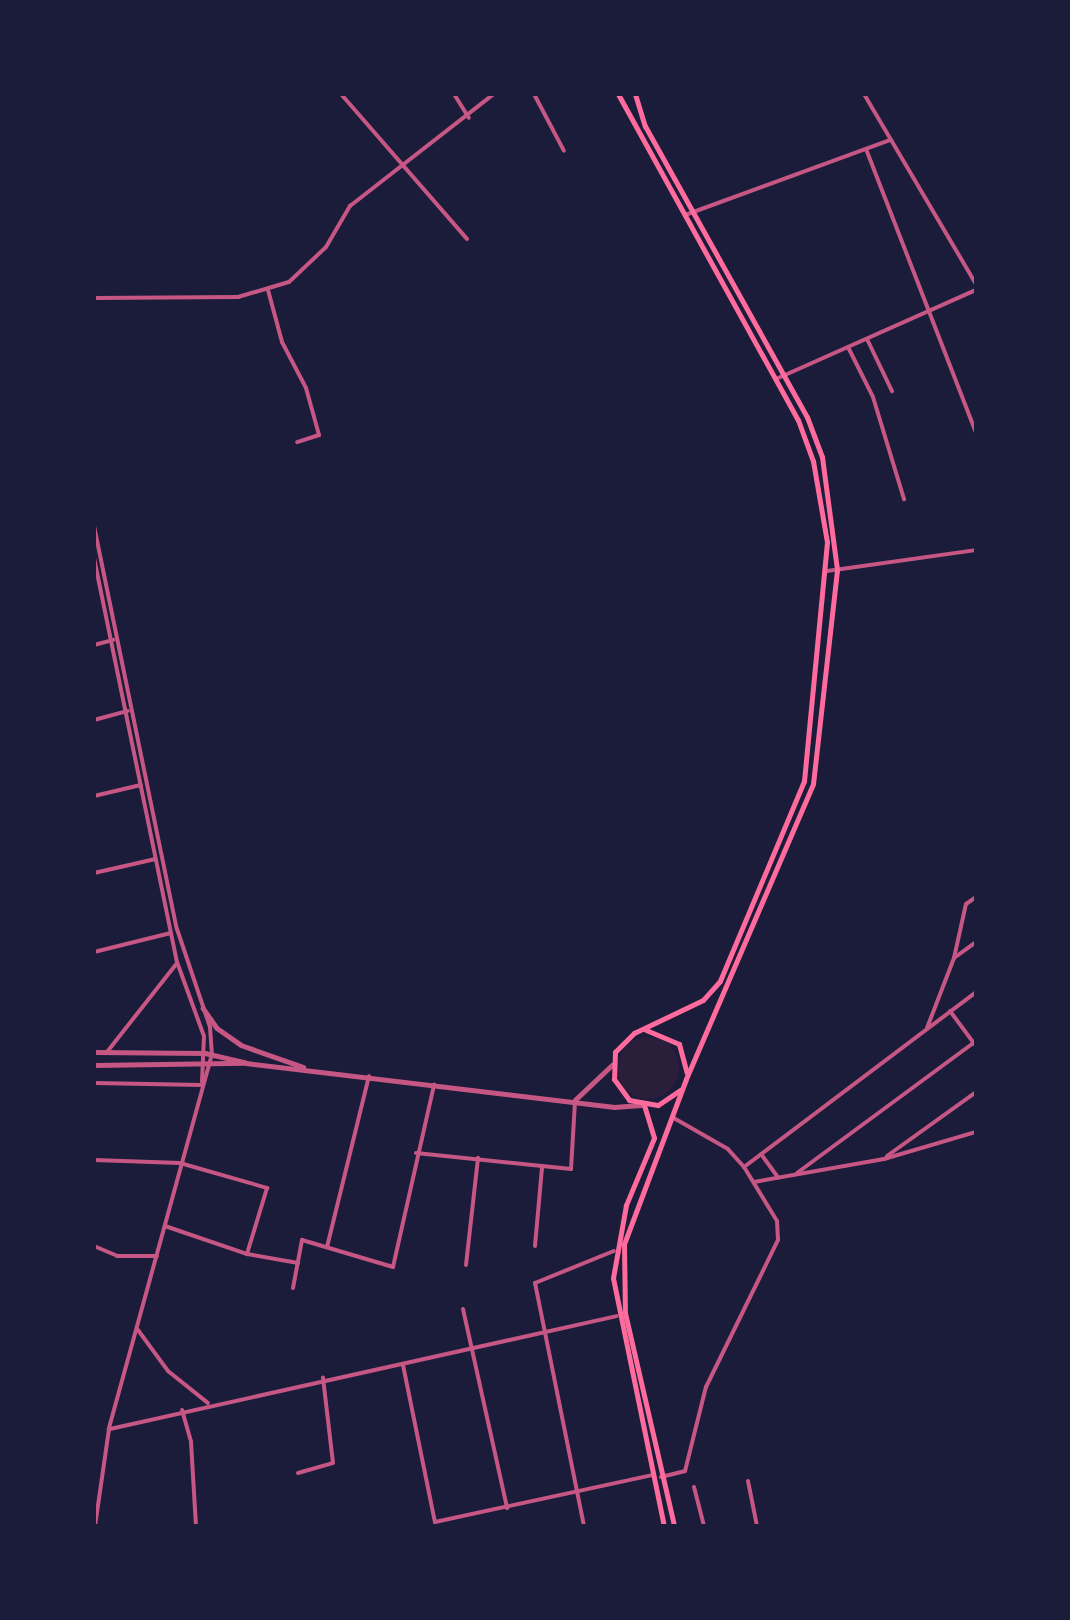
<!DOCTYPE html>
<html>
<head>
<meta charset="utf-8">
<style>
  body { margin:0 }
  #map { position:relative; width:1070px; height:1620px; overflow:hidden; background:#1b1b3a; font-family:"Public Sans",sans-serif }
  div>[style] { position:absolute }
  .green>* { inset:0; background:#2a1e3b }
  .round { border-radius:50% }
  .minor>* { height:4px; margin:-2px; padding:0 2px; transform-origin:2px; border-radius:2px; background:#c65784 }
  .tertiary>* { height:4.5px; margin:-2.25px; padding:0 2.25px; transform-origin:2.25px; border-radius:2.25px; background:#c65784 }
  .secondary>* { height:5px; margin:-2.5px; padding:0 2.5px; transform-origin:2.5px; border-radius:2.5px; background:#ff6b9d }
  span { translate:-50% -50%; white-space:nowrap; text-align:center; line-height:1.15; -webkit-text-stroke:4.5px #1b1b3a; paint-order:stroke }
  .frame { position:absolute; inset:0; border:96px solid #1b1b3a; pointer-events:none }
</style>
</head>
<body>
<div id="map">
  <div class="green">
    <i class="round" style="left:617px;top:1037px;width:62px;height:62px"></i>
  </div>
  <div class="minor">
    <i style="left:341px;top:94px;width:192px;rotate:49deg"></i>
    <i style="left:454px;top:94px;width:28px;rotate:58deg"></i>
    <i style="left:534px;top:94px;width:64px;rotate:62.2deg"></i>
    <i style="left:864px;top:94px;width:221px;rotate:59.5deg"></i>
    <i style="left:866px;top:149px;width:304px;rotate:68.8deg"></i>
    <i style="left:685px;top:215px;width:218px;rotate:-20.1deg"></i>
    <i style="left:268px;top:290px;width:54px;rotate:74.9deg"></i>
    <i style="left:282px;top:342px;width:52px;rotate:62.4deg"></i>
    <i style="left:306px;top:388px;width:49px;rotate:74.5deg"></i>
    <i style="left:319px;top:435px;width:23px;rotate:162deg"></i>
    <i style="left:94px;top:298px;width:144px;rotate:-0.4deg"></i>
    <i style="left:238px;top:297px;width:53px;rotate:-16.4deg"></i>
    <i style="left:289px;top:282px;width:51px;rotate:-43.4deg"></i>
    <i style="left:326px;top:247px;width:48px;rotate:-59.7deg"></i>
    <i style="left:350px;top:206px;width:182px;rotate:-37.9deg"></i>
    <i style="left:867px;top:339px;width:58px;rotate:64.3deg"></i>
    <i style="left:848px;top:347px;width:56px;rotate:63.4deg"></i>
    <i style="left:873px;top:397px;width:107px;rotate:73.1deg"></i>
    <i style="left:776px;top:379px;width:219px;rotate:-24deg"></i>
    <i style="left:94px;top:526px;width:411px;rotate:78.4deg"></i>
    <i style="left:177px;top:929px;width:103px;rotate:71.4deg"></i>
    <i style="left:210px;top:1027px;width:27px;rotate:86deg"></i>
    <i style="left:212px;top:1054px;width:389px;rotate:105.4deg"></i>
    <i style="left:109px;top:1429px;width:98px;rotate:98.2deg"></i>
    <i style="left:94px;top:558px;width:412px;rotate:78.4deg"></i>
    <i style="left:177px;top:962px;width:79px;rotate:70deg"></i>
    <i style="left:204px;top:1036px;width:46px;rotate:92.5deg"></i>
    <i style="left:827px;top:571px;width:150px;rotate:-8deg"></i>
    <i style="left:94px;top:645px;width:20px;rotate:-15deg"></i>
    <i style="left:94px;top:720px;width:35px;rotate:-15deg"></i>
    <i style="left:94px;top:796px;width:48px;rotate:-13.2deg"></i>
    <i style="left:94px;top:873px;width:63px;rotate:-12.9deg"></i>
    <i style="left:94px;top:952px;width:79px;rotate:-13.9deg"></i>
    <i style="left:954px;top:958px;width:27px;rotate:-36deg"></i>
    <i style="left:950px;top:1011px;width:44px;rotate:53.4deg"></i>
    <i style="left:927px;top:1028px;width:75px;rotate:-68.9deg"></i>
    <i style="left:954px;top:958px;width:55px;rotate:-77.5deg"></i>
    <i style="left:966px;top:904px;width:12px;rotate:-35deg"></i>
    <i style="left:107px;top:1052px;width:113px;rotate:-51.8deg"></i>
    <i style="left:94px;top:1083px;width:108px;rotate:1.1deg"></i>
    <i style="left:416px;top:1153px;width:156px;rotate:5.9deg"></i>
    <i style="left:571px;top:1169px;width:68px;rotate:-86.6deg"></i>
    <i style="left:761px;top:1154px;width:29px;rotate:54deg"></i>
    <i style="left:887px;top:1156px;width:110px;rotate:-35.7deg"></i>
    <i style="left:94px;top:1160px;width:86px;rotate:2deg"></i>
    <i style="left:180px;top:1163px;width:91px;rotate:16deg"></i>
    <i style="left:267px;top:1188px;width:69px;rotate:106.9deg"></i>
    <i style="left:744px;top:1167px;width:291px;rotate:-37deg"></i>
    <i style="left:797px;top:1173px;width:222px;rotate:-36.4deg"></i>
    <i style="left:754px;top:1182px;width:132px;rotate:-10deg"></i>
    <i style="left:884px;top:1159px;width:96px;rotate:-16.4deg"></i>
    <i style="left:165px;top:1226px;width:87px;rotate:18.9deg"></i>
    <i style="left:247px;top:1254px;width:52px;rotate:10deg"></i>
    <i style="left:94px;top:1246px;width:25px;rotate:23deg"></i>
    <i style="left:117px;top:1256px;width:40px"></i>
    <i style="left:535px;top:1246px;width:79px;rotate:-84.9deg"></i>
    <i style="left:327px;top:1247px;width:176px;rotate:-76.2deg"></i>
    <i style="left:466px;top:1265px;width:108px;rotate:-83.6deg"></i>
    <i style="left:293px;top:1288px;width:49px;rotate:-79.4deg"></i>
    <i style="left:302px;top:1240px;width:95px;rotate:16.5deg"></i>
    <i style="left:393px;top:1267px;width:187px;rotate:-77.3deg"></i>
    <i style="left:463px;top:1309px;width:204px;rotate:77.5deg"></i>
    <i style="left:138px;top:1330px;width:51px;rotate:53.8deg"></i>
    <i style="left:168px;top:1371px;width:51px;rotate:38.7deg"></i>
    <i style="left:403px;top:1365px;width:160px;rotate:78.5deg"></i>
    <i style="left:435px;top:1522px;width:222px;rotate:-12.2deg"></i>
    <i style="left:94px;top:1382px;width:4px;rotate:90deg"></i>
    <i style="left:182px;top:1410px;width:33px;rotate:74deg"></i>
    <i style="left:191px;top:1442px;width:84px;rotate:86.6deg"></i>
    <i style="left:110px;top:1429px;width:519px;rotate:-12.56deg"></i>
    <i style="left:298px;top:1473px;width:36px;rotate:-16deg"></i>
    <i style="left:333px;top:1463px;width:86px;rotate:-96.7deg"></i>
    <i style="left:661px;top:1477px;width:25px;rotate:-14deg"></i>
    <i style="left:685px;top:1471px;width:87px;rotate:-76deg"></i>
    <i style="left:706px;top:1387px;width:164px;rotate:-63.9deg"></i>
    <i style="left:778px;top:1240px;width:19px;rotate:-93deg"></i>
    <i style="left:777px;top:1221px;width:63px;rotate:-121.4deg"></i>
    <i style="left:744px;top:1167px;width:24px;rotate:-132deg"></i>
    <i style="left:728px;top:1149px;width:64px;rotate:-150.3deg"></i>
    <i style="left:748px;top:1481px;width:46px;rotate:78.7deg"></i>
    <i style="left:694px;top:1487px;width:40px;rotate:75.6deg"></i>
    <i style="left:584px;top:1526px;width:248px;rotate:-101.4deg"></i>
    <i style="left:535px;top:1283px;width:85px;rotate:-22.1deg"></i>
  </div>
  <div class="tertiary">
    <i style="left:203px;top:1008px;width:24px;rotate:55deg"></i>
    <i style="left:217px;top:1028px;width:29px;rotate:35deg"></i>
    <i style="left:241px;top:1045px;width:66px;rotate:19.5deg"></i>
    <i style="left:94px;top:1052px;width:111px;rotate:0.5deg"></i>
    <i style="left:205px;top:1053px;width:40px;rotate:13deg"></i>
    <i style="left:94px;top:1065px;width:152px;rotate:-0.8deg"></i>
    <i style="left:246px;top:1063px;width:371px;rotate:6.8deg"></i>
    <i style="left:614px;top:1107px;width:27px;rotate:-4deg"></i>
    <i style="left:575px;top:1100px;width:51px;rotate:-43.4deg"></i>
  </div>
  <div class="secondary">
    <i style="left:618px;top:94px;width:372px;rotate:61.1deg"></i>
    <i style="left:798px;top:420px;width:44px;rotate:69.9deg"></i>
    <i style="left:813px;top:461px;width:82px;rotate:80.2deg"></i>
    <i style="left:827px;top:542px;width:240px;rotate:95.5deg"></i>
    <i style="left:804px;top:781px;width:217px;rotate:112.8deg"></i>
    <i style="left:720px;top:981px;width:25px;rotate:132deg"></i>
    <i style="left:703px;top:1000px;width:76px;rotate:154.4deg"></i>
    <i style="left:634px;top:1033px;width:27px;rotate:135deg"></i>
    <i style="left:615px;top:1052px;width:27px;rotate:92deg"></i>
    <i style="left:614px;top:1079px;width:26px;rotate:54deg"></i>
    <i style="left:629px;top:1100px;width:29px;rotate:10deg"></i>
    <i style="left:658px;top:1105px;width:27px;rotate:-34deg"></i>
    <i style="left:635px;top:94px;width:34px;rotate:73deg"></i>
    <i style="left:645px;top:126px;width:333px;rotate:60.9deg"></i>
    <i style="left:807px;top:417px;width:43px;rotate:69.4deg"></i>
    <i style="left:822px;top:457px;width:114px;rotate:82.4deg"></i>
    <i style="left:837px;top:570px;width:215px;rotate:96.4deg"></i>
    <i style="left:813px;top:784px;width:321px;rotate:113.3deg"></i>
    <i style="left:686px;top:1079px;width:176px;rotate:110.6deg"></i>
    <i style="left:624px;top:1244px;width:69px;rotate:89.2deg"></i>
    <i style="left:625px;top:1313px;width:219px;rotate:77deg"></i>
    <i style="left:646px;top:1030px;width:36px;rotate:23deg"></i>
    <i style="left:679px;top:1044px;width:30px;rotate:75deg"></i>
    <i style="left:644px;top:1105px;width:34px;rotate:73deg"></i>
    <i style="left:654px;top:1138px;width:73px;rotate:112.7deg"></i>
    <i style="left:626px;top:1205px;width:74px;rotate:100.1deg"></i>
    <i style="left:613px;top:1278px;width:253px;rotate:78.4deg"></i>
  </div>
  <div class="frame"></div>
</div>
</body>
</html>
